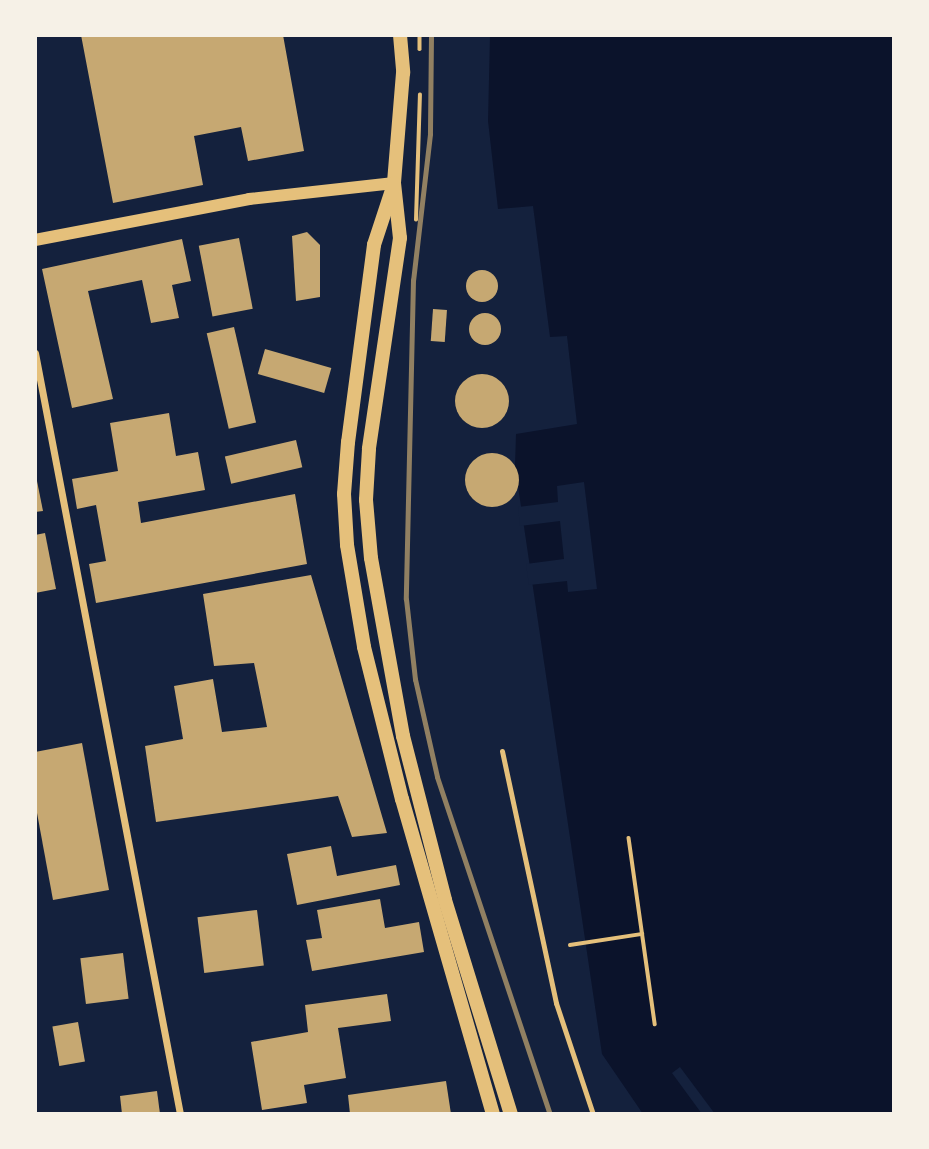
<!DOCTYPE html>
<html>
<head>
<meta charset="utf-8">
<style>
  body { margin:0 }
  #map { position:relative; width:929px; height:1149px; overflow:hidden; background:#14213d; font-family:"Noto Sans",sans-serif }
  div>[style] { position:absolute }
  .water>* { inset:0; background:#0b132b }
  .pier>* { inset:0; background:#14213d }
  .building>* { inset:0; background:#c6a872; transform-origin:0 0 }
  .round { border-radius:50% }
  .path>* { height:3.5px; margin:-1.75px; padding:0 1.75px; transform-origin:1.75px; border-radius:1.75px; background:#e5c07b }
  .service>* { height:5px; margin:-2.5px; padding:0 2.5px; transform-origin:2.5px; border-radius:2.5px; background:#e5c07b }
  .minor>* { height:7px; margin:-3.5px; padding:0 3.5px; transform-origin:3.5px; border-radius:3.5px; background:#e5c07b }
  .tertiary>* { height:12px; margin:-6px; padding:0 6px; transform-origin:6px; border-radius:6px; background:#e5c07b }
  .secondary>* { height:14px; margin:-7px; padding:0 7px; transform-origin:7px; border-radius:7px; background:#e5c07b }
  .rail>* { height:5px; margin:-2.5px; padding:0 2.5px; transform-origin:2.5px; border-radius:2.5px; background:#918062 }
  span { translate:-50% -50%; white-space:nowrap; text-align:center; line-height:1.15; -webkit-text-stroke:5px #f6f1e7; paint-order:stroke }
  .frame { position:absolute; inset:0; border:37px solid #f6f1e7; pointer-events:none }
</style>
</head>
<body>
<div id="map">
  <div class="water">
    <i style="clip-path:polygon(490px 35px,894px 35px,894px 1114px,643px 1114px,602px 1054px,515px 466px,516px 434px,577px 424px,567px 336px,550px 337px,533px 206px,498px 209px,488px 121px)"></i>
  </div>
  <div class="pier">
    <i style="clip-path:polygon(584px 482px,597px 589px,568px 592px,567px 581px,529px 585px,526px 564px,564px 559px,560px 521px,520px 526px,518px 507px,558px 502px,557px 486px)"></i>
    <i style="clip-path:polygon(680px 1067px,715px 1114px,702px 1114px,672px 1073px)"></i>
  </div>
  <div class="building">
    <i style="clip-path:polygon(81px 35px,283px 35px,304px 151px,248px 161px,241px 127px,194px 136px,203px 185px,113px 203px)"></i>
    <i style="clip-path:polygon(307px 232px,320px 245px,320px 297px,296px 301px,292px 236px)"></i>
    <i style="left:239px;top:238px;width:72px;height:41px;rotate:79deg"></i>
    <i style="clip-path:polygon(182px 239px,191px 281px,172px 285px,179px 318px,151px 323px,142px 280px,88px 291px,113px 399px,72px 408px,42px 269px)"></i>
    <i class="round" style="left:466px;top:270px;width:32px;height:32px"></i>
    <i style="left:433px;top:309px;width:14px;height:32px;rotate:4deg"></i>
    <i class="round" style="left:469px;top:313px;width:32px;height:32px"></i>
    <i style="left:234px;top:327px;width:98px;height:28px;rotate:77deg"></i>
    <i style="left:265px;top:349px;width:69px;height:26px;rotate:16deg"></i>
    <i class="round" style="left:455px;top:374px;width:54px;height:54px"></i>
    <i style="clip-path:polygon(169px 413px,176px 456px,198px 452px,205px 490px,138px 502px,141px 523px,295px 494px,307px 564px,96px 603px,89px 564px,106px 561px,96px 505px,77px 509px,72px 479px,118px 471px,110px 423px)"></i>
    <i style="left:296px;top:440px;width:28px;height:73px;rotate:77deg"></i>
    <i class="round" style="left:465px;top:453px;width:54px;height:54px"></i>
    <i style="clip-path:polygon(36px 476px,43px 511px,35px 512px,35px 477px)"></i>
    <i style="clip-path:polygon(45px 533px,56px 589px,35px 593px,35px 535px)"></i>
    <i style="clip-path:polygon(311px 575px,387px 833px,352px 837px,338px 796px,156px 822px,145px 746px,183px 739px,174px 686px,213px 679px,222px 732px,267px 727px,254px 663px,214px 666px,203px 594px)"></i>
    <i style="clip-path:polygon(82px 743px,109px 890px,53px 900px,35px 802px,35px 752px)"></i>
    <i style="clip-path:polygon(331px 846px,337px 876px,396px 865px,400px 885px,297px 905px,287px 854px)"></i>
    <i style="clip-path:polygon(380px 899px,385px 928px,419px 922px,424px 952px,312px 971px,306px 940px,322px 938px,317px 910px)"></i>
    <i style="left:257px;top:910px;width:56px;height:60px;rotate:83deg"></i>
    <i style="left:123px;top:953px;width:46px;height:43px;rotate:83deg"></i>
    <i style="clip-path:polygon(387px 994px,391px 1021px,338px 1028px,346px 1078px,304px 1085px,307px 1103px,262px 1110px,251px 1042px,308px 1032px,305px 1005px)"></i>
    <i style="left:78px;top:1022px;width:40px;height:26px;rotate:80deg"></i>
    <i style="clip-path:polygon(446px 1081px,451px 1114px,350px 1114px,348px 1095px)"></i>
    <i style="clip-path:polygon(157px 1091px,160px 1114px,122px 1114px,120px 1096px)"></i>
  </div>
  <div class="path">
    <i style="left:420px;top:35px;width:14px;rotate:90deg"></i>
    <i style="left:416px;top:220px;width:125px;rotate:-88.2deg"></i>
    <i style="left:629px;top:838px;width:188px;rotate:82deg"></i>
    <i style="left:570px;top:945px;width:73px;rotate:-8.7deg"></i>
  </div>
  <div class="service">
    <i style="left:502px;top:751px;width:258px;rotate:77.9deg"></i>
    <i style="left:556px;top:1003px;width:117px;rotate:71.6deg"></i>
  </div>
  <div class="minor">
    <i style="left:35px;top:353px;width:775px;rotate:79.21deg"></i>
  </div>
  <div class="tertiary">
    <i style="left:35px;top:240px;width:218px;rotate:-10.8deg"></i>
    <i style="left:249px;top:199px;width:146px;rotate:-6.3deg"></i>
  </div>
  <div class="secondary">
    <i style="left:400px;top:35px;width:38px;rotate:85deg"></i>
    <i style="left:403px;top:73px;width:110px;rotate:94.7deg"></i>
    <i style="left:394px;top:183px;width:55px;rotate:83.8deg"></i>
    <i style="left:400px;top:238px;width:213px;rotate:98.4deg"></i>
    <i style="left:369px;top:449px;width:51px;rotate:93.4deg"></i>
    <i style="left:366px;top:500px;width:58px;rotate:85.1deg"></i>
    <i style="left:371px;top:558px;width:181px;rotate:79.8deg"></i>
    <i style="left:403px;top:736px;width:169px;rotate:75.6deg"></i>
    <i style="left:445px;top:900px;width:224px;rotate:72.9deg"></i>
    <i style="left:394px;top:184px;width:64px;rotate:108.2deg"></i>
    <i style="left:374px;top:245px;width:199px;rotate:97.5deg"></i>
    <i style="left:348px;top:442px;width:52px;rotate:94.4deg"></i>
    <i style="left:344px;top:494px;width:51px;rotate:86.6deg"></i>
    <i style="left:347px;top:545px;width:103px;rotate:80.5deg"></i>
    <i style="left:364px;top:647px;width:157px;rotate:76deg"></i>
    <i style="left:402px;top:799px;width:328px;rotate:73.9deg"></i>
  </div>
  <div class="rail">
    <i style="left:431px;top:35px;width:99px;rotate:90.6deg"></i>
    <i style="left:430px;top:134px;width:147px;rotate:96.6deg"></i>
    <i style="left:413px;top:280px;width:319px;rotate:91.3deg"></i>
    <i style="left:406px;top:599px;width:81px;rotate:83.6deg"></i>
    <i style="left:415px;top:679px;width:100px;rotate:77.3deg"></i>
    <i style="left:437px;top:777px;width:355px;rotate:71.5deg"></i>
  </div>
  <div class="frame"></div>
</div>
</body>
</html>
